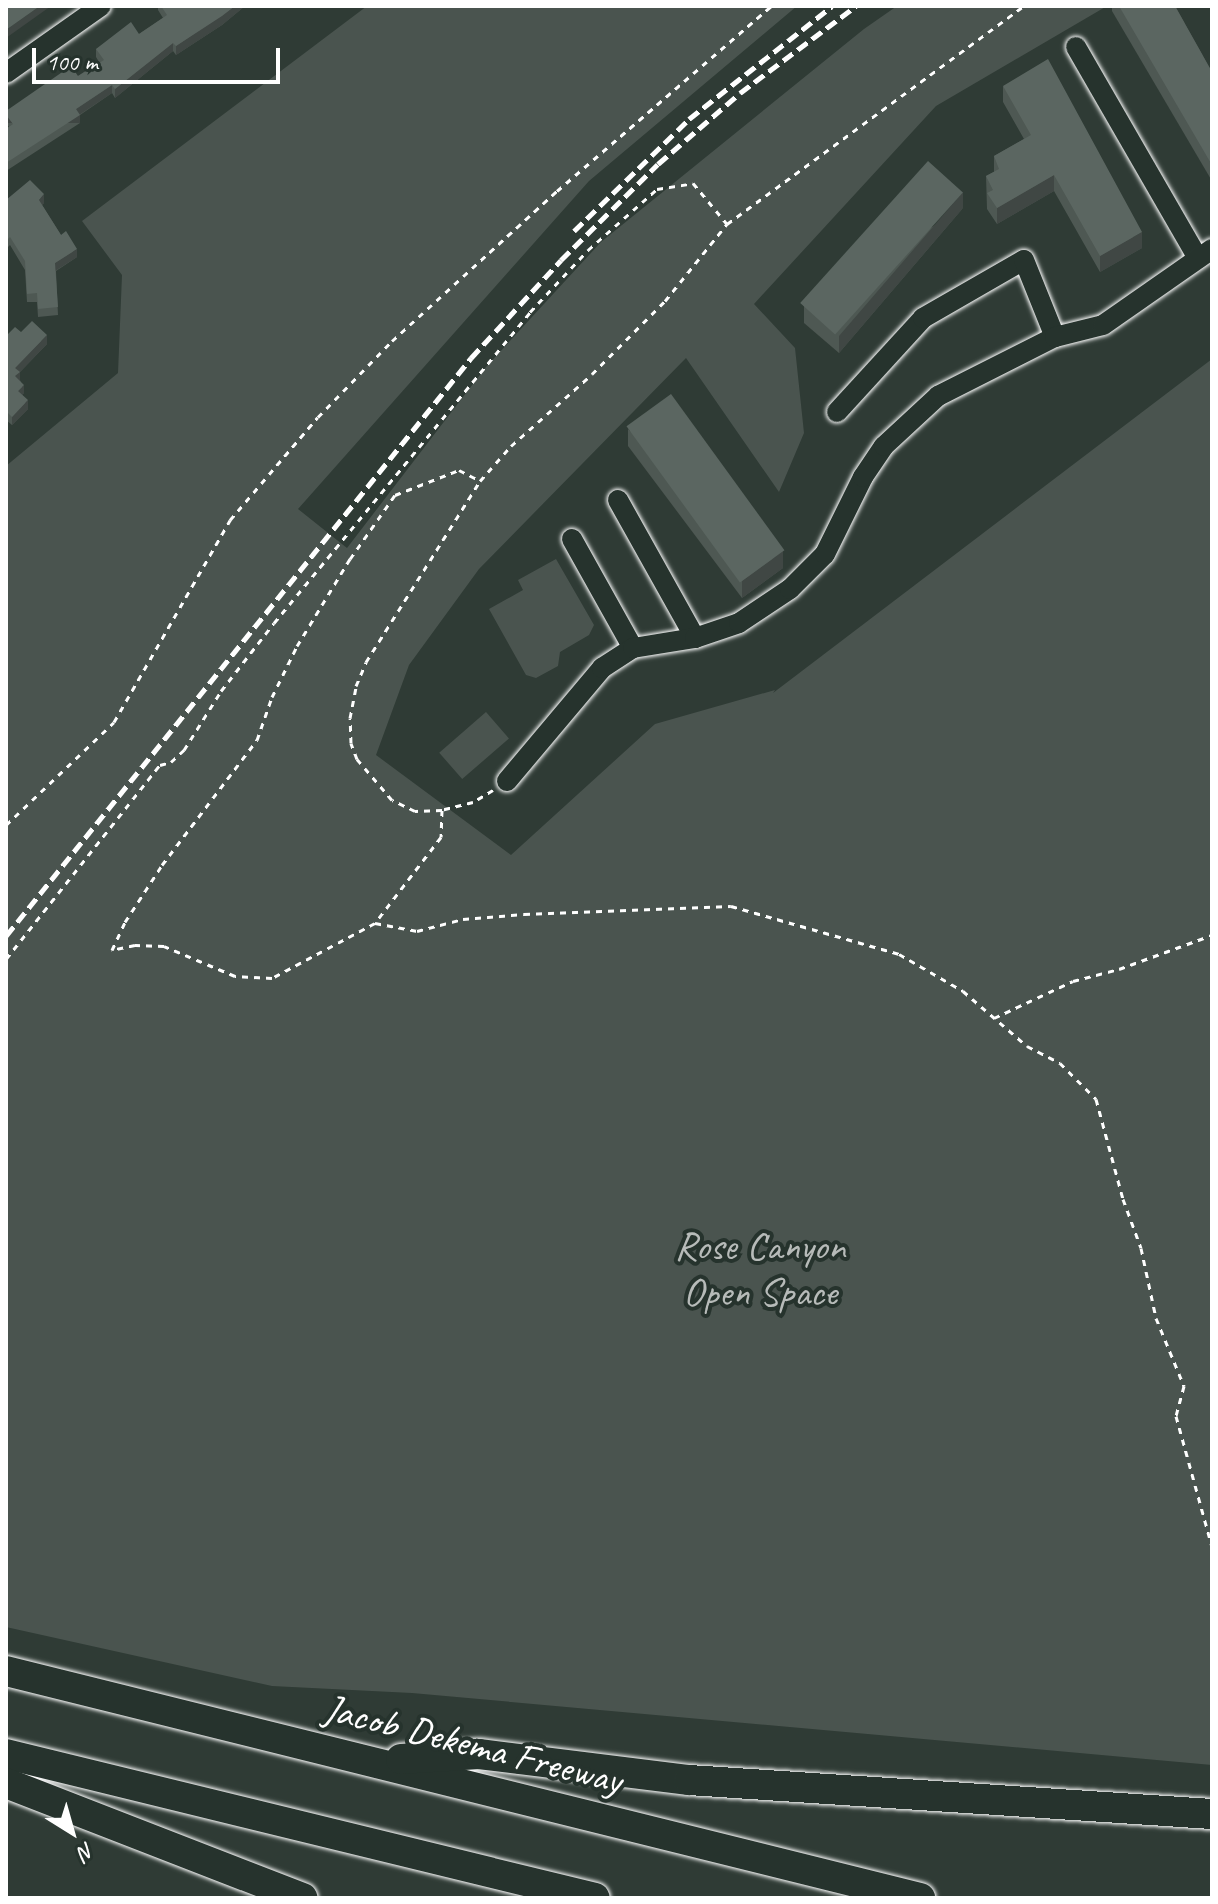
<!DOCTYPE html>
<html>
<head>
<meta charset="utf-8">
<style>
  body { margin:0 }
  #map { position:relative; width:1218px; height:1904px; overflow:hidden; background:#2f3b35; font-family:Caveat,sans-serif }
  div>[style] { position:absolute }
  .green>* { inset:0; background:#4a544f; transform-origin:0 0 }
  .path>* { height:3px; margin-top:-1.5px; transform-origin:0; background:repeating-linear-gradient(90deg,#fff 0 6px,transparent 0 12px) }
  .roads { filter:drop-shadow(0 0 2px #fff) drop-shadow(0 0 2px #fff) }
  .minor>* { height:20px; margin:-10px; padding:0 10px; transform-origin:10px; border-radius:10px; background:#26332d }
  .highway>* { height:30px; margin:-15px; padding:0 15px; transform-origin:15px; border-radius:15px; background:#26332d }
  .rail>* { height:5px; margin-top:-2.5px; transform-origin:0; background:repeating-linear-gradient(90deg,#fff 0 12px,transparent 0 18px) }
  .wall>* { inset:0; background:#4e5853 }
  .shaded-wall>* { inset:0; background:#404744; transform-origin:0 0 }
  .building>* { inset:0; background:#5b6661; transform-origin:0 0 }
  span { translate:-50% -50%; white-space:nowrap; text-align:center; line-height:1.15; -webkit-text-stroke:8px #26332d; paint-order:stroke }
  .park-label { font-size:40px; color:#b7bbb9 }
  .street-label { font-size:40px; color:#fff }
  .frame { position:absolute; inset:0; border:8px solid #fff; pointer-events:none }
  .north { position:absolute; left:32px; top:1792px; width:80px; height:80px; -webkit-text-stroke:6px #26332d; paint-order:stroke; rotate:143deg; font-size:22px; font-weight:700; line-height:32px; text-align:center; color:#fff }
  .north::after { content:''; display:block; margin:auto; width:28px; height:36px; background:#fff; clip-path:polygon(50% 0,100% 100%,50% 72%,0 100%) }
  .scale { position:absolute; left:32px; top:48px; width:248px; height:36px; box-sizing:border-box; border:4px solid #fff; border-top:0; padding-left:10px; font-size:24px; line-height:28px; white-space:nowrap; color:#fff; -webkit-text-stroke:6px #26332d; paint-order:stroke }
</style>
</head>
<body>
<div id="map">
  <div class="green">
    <i style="clip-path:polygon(367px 6px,797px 6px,589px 181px,298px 509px,347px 548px,486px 367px,601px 242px,864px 29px,897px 6px,1107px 6px,936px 106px,754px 304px,795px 348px,804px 433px,779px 492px,686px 358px,479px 569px,409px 665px,376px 755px,511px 855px,655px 724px,775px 690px,773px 693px,1212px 359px,1212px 1765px,412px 1693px,272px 1686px,6px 1627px,6px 466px,118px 373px,122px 275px,82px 221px)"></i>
    <i style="clip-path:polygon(556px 559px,594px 625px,589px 635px,560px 652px,558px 666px,536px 678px,526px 675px,489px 609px,523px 590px,518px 580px)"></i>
    <i style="left:486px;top:712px;width:35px;height:62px;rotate:49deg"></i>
  </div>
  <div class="path">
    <i style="left:493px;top:790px;width:23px;rotate:149deg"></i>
    <i style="left:473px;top:802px;width:32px;rotate:166deg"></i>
    <i style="left:442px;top:810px;width:27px;rotate:178deg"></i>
    <i style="left:415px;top:811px;width:25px;rotate:-154deg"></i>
    <i style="left:392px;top:800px;width:54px;rotate:-130.5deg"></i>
    <i style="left:357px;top:759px;width:17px;rotate:-111deg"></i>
    <i style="left:351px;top:743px;width:25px;rotate:-92deg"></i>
    <i style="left:350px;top:718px;width:33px;rotate:-79deg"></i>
    <i style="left:356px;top:686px;width:26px;rotate:-67deg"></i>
    <i style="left:366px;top:662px;width:214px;rotate:-57.8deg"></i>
    <i style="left:480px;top:481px;width:47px;rotate:-48.5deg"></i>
    <i style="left:511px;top:446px;width:108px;rotate:-41.6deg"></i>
    <i style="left:592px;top:374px;width:103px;rotate:-45deg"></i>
    <i style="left:665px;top:301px;width:99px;rotate:-51.2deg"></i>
    <i style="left:727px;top:224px;width:368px;rotate:-36.3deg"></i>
    <i style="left:442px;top:810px;width:27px;rotate:92deg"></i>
    <i style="left:441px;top:837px;width:108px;rotate:127.5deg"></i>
    <i style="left:375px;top:923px;width:117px;rotate:151.9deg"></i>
    <i style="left:272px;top:978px;width:37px;rotate:-177deg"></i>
    <i style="left:235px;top:976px;width:77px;rotate:-157.1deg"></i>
    <i style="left:164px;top:946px;width:29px;rotate:-178deg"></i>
    <i style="left:135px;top:945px;width:24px;rotate:168deg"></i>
    <i style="left:112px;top:950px;width:31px;rotate:-65deg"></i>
    <i style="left:125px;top:922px;width:68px;rotate:-57deg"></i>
    <i style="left:162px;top:865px;width:157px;rotate:-52.8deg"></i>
    <i style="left:257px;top:740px;width:46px;rotate:-70.8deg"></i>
    <i style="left:272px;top:697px;width:57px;rotate:-63.9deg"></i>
    <i style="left:297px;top:646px;width:102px;rotate:-58.7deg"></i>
    <i style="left:350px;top:559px;width:78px;rotate:-54.9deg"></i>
    <i style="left:395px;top:495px;width:69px;rotate:-21.3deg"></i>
    <i style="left:459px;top:470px;width:22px;rotate:27deg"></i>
    <i style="left:6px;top:825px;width:149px;rotate:-43.6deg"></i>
    <i style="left:114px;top:722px;width:233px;rotate:-60.1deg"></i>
    <i style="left:230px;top:520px;width:135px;rotate:-49.5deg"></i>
    <i style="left:318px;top:417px;width:106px;rotate:-45.8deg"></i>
    <i style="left:392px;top:341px;width:223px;rotate:-42.3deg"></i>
    <i style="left:557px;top:191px;width:283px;rotate:-40.8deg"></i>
    <i style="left:375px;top:923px;width:43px;rotate:10.8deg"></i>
    <i style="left:417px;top:931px;width:48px;rotate:-14.6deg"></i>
    <i style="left:463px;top:919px;width:61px;rotate:-4.7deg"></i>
    <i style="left:524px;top:914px;width:207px;rotate:-2.2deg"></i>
    <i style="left:731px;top:906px;width:175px;rotate:15.9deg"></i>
    <i style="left:899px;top:954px;width:74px;rotate:30deg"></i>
    <i style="left:963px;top:991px;width:84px;rotate:40.7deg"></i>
    <i style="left:1027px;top:1046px;width:37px;rotate:27deg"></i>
    <i style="left:1060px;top:1063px;width:51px;rotate:45deg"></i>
    <i style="left:1096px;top:1099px;width:104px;rotate:74.9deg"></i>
    <i style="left:1123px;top:1199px;width:52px;rotate:69.8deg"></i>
    <i style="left:1141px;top:1248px;width:72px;rotate:77.9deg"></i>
    <i style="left:1156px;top:1318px;width:74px;rotate:67.6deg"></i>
    <i style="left:1184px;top:1386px;width:31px;rotate:105deg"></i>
    <i style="left:1176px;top:1416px;width:136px;rotate:74.6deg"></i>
    <i style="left:6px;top:959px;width:248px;rotate:-51.6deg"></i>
    <i style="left:160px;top:765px;width:11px;rotate:-15deg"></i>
    <i style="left:171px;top:762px;width:18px;rotate:-43deg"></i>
    <i style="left:184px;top:750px;width:70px;rotate:-57.9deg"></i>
    <i style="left:221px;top:691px;width:86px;rotate:-52.1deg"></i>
    <i style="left:274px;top:623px;width:403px;rotate:-50.5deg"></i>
    <i style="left:530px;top:312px;width:85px;rotate:-46.9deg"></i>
    <i style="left:588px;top:250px;width:92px;rotate:-41.5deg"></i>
    <i style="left:657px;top:189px;width:36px;rotate:-9deg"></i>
    <i style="left:693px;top:183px;width:53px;rotate:50.3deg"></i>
    <i style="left:994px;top:1018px;width:87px;rotate:-25.1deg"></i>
    <i style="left:1073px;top:981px;width:48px;rotate:-14.6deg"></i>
    <i style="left:1119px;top:969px;width:99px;rotate:-20.1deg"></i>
  </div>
  <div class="roads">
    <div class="minor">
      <i style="left:1076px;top:47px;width:244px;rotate:60deg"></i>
      <i style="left:6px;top:73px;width:116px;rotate:-35.2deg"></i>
      <i style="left:837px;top:412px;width:127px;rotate:-47.5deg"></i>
      <i style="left:923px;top:318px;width:116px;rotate:-29.9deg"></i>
      <i style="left:1024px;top:260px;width:83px;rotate:68.1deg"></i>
      <i style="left:618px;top:500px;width:158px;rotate:60.8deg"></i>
      <i style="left:572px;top:539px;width:125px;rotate:60.8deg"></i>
      <i style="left:507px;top:781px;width:148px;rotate:-49.9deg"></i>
      <i style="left:602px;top:668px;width:37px;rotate:-33deg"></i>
      <i style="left:633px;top:648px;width:63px;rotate:-9.2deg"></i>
      <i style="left:695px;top:638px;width:46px;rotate:-18.8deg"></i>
      <i style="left:739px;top:623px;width:61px;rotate:-33.7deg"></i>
      <i style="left:790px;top:589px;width:49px;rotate:-45deg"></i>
      <i style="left:825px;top:554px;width:86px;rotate:-63.7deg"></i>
      <i style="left:863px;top:477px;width:37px;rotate:-56deg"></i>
      <i style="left:884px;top:446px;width:74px;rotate:-42.8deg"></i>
      <i style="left:938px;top:396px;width:131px;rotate:-26.8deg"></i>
      <i style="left:1055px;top:337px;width:49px;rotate:-14deg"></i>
      <i style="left:1103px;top:325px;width:133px;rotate:-34.9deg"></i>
    </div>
    <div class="highway">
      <i style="left:6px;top:1671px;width:942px;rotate:13.95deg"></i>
      <i style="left:6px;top:1754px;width:606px;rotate:13.74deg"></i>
      <i style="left:401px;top:1759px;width:78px;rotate:-3.7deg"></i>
      <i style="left:479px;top:1754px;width:212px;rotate:7.1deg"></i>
      <i style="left:689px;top:1780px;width:524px;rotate:3.72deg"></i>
      <i style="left:6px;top:1783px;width:318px;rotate:21.2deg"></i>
    </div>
  </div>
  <div class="rail">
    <i style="left:574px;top:231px;width:161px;rotate:-44.2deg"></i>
    <i style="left:689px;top:119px;width:182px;rotate:-38.3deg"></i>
    <i style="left:6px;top:936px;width:742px;rotate:-51.18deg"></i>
    <i style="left:471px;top:358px;width:133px;rotate:-47.4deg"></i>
    <i style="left:561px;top:260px;width:136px;rotate:-44.7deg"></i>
    <i style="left:658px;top:164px;width:108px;rotate:-40.9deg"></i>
    <i style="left:740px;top:93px;width:145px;rotate:-36.9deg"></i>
  </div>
  <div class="wall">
    <i style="clip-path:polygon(158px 6px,245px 6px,222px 25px,176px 55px,173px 51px,115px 98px,112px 93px,80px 115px,80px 123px,6px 171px,6px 129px,9px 127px,6px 123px,6px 111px,78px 76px,99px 62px,96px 57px,96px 49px,139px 34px,163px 18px,158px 10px)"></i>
    <i style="clip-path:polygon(1112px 6px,1175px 6px,1212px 72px,1212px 181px,1112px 11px)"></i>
    <i style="clip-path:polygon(1003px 86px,1142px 248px,1100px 272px,1054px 191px,997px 224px,987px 209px,986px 176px,994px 172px,994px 156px,1024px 139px,1003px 102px)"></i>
    <i style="clip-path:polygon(6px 200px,44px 203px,42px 205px,61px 235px,77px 257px,56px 271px,58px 315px,38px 317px,37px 302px,27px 302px,25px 270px,10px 245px,8px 247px,6px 245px)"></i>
    <i style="clip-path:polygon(963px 208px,839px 353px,804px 323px,804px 306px)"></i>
    <i style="clip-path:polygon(21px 332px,47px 344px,20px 372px,20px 380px,24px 393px,22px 395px,28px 409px,12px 425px,6px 420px,6px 336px)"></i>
    <i style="clip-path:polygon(628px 429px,783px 568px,742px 598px,628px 446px)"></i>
  </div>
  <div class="shaded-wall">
    <i style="clip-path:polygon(40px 6px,51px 6px,6px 38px,6px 30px)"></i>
    <i style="clip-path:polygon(235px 6px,245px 6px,222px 25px,176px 55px,176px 46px)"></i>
    <i style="clip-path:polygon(173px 43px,173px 51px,115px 98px,115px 89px)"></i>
    <i style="clip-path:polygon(112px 85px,112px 93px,76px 117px,76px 109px)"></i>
    <i style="left:80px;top:115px;width:8px;height:88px;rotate:90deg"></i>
    <i style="clip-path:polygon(1054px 175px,1054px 191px,997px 224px,997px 208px)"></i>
    <i style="clip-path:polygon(963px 192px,963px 208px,839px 353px,839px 336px)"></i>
    <i style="clip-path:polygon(44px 194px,44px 203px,39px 208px,39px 200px)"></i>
    <i style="clip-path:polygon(1142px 232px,1142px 248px,1100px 272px,1100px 256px)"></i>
    <i style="clip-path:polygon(77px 249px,77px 257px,55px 271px,55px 263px)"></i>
    <i style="clip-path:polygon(47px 335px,47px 344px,20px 372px,20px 381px,15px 385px,15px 368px)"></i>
    <i style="clip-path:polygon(24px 385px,24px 393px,18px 400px,18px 391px)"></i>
    <i style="clip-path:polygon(28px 400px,28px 409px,12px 425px,12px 417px)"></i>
    <i style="clip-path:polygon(783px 551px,783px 568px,742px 598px,742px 581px)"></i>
  </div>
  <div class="building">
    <i style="clip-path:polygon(6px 6px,40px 6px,6px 30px)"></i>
    <i style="clip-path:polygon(161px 6px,235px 6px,222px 16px,176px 46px,173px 43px,115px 89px,112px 85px,76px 109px,80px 115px,6px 163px,6px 129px,13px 124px,6px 115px,6px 111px,71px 66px,78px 76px,104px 60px,96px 49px,131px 22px,139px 34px,167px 15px)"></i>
    <i style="clip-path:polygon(1119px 6px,1175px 6px,1212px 72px,1212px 165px)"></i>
    <i style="clip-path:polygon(1048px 59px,1142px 232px,1100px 256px,1054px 175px,997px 208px,987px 193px,993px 190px,986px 176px,999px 169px,994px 156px,1031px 135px,1003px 86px)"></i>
    <i style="left:928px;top:161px;width:47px;height:191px;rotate:42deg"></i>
    <i style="clip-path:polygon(30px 180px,44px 194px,39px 200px,61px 235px,66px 231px,77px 249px,55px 263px,58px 307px,38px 309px,37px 293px,27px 294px,25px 261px,10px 237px,8px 239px,6px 237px,6px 200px)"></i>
    <i style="clip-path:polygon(32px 321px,47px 335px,15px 368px,20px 372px,15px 376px,24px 385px,18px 391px,28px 400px,12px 417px,6px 411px,6px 336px,15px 327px,21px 332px)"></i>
    <i style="left:671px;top:394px;width:193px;height:55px;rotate:54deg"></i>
  </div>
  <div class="park-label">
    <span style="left:760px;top:1269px">Rose Canyon<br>Open Space</span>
  </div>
  <div class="street-label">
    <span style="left:473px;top:1744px;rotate:14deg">Jacob Dekema Freeway</span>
  </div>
  <div class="frame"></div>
  <div class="north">N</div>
  <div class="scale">100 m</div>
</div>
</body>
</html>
